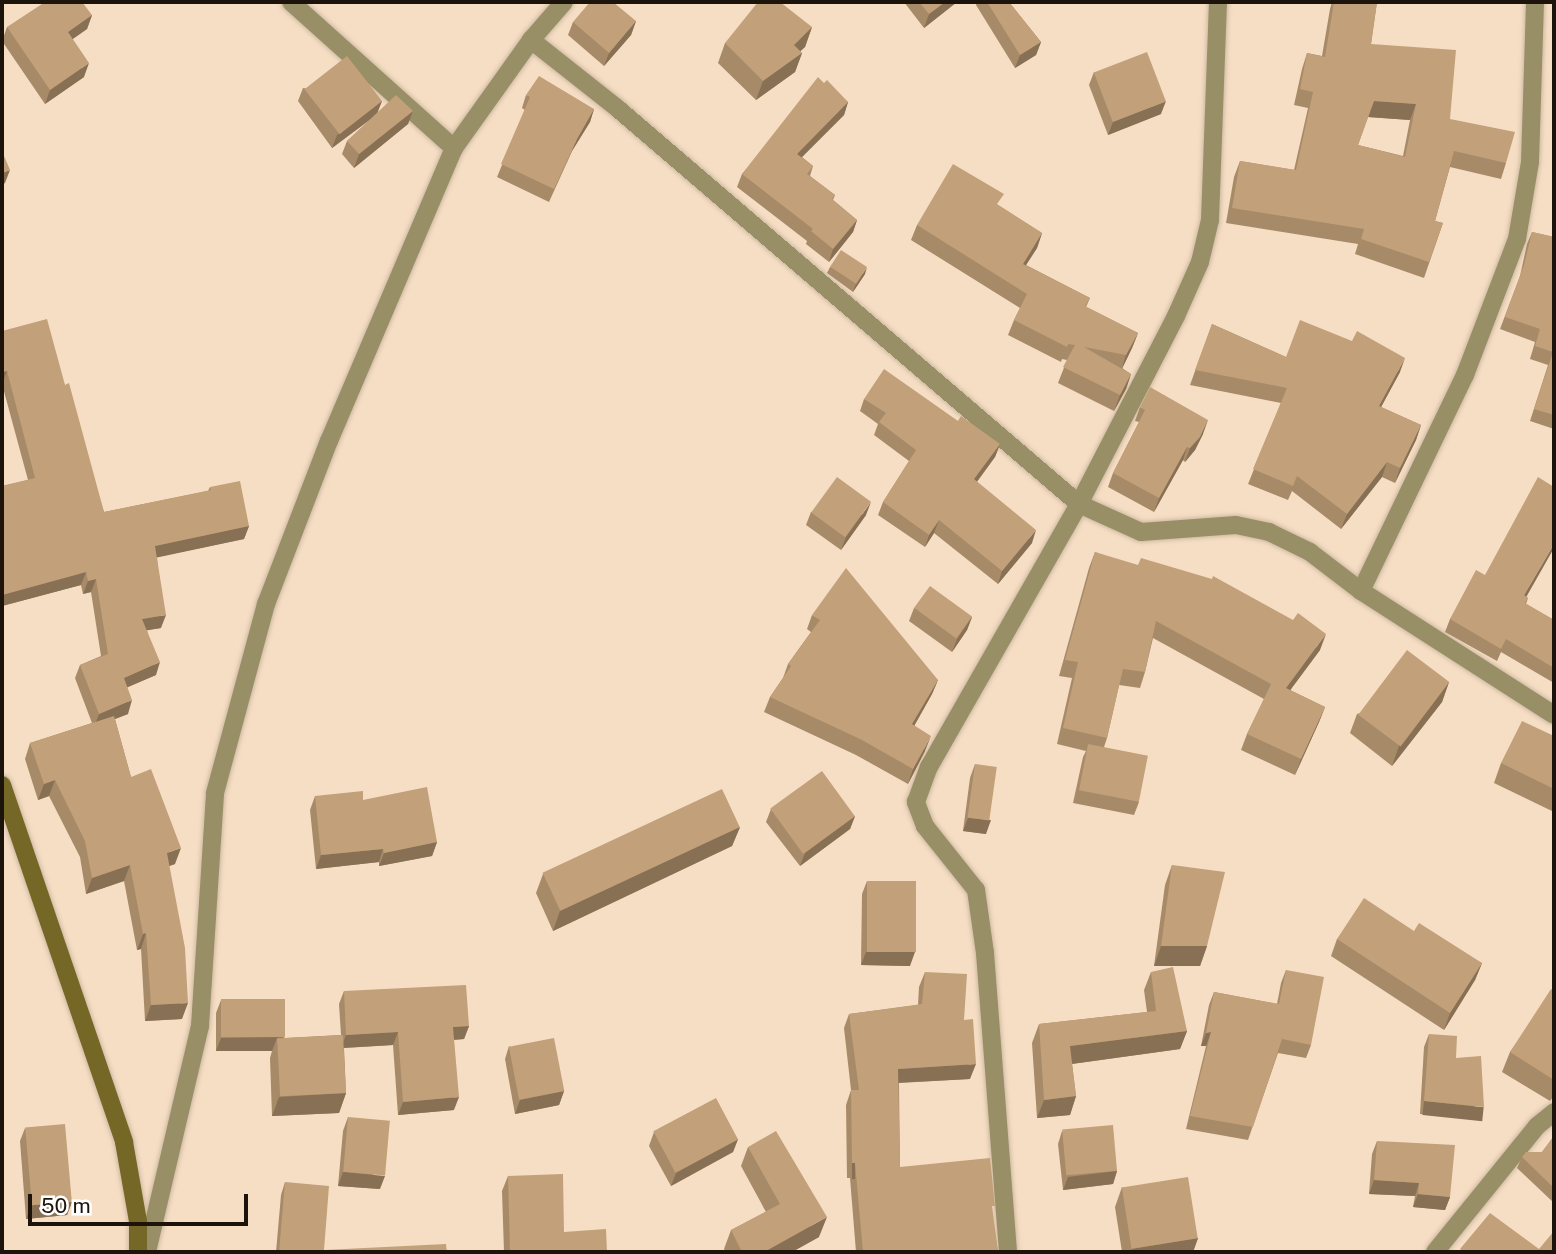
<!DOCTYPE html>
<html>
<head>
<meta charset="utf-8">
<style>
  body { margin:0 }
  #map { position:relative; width:1556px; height:1254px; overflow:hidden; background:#f6dec4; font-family:"Public Sans",sans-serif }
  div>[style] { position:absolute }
  .roads { filter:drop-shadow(0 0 2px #cfbaa3) drop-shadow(0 0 2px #cfbaa3) }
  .street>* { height:18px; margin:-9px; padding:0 9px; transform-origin:9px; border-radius:9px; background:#988f67 }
  .secondary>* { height:18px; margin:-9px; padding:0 9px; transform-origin:9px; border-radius:9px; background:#756725 }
  .wall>* { inset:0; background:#a78a68 }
  .shaded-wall>* { inset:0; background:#887055; transform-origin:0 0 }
  .building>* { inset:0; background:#c2a079; transform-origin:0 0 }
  span { translate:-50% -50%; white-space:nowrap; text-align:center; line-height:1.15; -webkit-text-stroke:5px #fff; paint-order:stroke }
  .frame { position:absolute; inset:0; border:4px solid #1c140a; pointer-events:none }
  .scale { position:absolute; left:28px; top:1194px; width:220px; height:32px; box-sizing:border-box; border:4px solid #1c140a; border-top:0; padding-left:9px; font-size:21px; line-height:24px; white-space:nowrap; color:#1c140a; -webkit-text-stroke:5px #fff; paint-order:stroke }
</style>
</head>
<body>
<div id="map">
  <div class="roads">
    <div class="street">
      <i style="left:291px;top:2px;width:219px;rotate:41.9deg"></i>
      <i style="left:531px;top:40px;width:110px;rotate:38.3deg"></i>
      <i style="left:617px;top:108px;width:608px;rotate:40.6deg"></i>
      <i style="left:1079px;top:504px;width:68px;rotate:24.3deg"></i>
      <i style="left:1141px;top:532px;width:95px;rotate:-4.2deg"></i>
      <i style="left:1236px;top:525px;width:34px;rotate:12deg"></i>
      <i style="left:1269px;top:532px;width:46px;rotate:26deg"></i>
      <i style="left:1310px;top:552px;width:64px;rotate:37.4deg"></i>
      <i style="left:1361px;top:591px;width:229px;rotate:32.7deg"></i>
      <i style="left:1361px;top:591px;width:240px;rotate:-64.3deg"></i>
      <i style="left:1465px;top:375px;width:146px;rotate:-69.1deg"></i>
      <i style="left:1517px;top:239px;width:78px;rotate:-80.4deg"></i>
      <i style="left:1530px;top:162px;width:160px;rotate:-88.2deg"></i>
      <i style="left:147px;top:1252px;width:232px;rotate:-76.8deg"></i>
      <i style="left:200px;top:1026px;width:233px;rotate:-86.3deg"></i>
      <i style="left:215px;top:793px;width:196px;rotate:-74.9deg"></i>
      <i style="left:266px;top:604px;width:175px;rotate:-68.9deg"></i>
      <i style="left:329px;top:441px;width:319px;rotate:-66.9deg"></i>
      <i style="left:454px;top:148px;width:133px;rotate:-54.5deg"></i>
      <i style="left:531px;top:40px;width:50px;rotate:-49deg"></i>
      <i style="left:1008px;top:1252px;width:300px;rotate:-94.4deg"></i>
      <i style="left:985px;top:953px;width:64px;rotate:-98.1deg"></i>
      <i style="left:976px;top:890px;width:82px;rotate:-128.6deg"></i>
      <i style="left:925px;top:826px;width:26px;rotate:-111deg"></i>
      <i style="left:916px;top:802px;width:37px;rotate:-70deg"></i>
      <i style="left:929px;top:767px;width:303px;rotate:-60.3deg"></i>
      <i style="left:1079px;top:504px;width:212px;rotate:-62.7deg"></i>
      <i style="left:1176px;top:316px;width:59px;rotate:-66deg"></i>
      <i style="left:1200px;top:262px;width:43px;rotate:-76.6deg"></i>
      <i style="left:1210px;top:220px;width:218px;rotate:-87.9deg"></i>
      <i style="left:1435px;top:1252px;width:162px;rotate:-51deg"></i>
      <i style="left:1537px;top:1126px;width:22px;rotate:-39deg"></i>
    </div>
    <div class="secondary">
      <i style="left:2px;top:785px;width:377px;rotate:71.1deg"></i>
      <i style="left:124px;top:1142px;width:80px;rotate:80deg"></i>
      <i style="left:138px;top:1221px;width:31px;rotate:90deg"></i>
    </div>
  </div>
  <div class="wall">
    <i style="clip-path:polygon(904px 2px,957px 2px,924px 28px)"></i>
    <i style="clip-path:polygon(977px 2px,1009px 2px,1041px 42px,1036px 55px,1015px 68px,976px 5px)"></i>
    <i style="clip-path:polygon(evenodd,1332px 2px,1377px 2px,1371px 44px,1450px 119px,1506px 163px,1501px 179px,1450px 167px,1435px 221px,1443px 223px,1424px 278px,1355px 254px,1358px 244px,1226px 223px,1234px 177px,1240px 161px,1294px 170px,1308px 108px,1294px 105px,1302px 69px,1307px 53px,1322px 56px,1330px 9px,1332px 2px,1368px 117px,1410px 120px,1403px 156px,1358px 145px,1368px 117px)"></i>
    <i style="clip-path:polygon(92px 15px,87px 29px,72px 39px,84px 77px,45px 104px,2px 41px,7px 27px)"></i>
    <i style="clip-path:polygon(636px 21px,631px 35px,604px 66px,568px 35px,573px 22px)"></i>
    <i style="clip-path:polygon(812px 27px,805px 47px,800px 51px,802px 53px,795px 72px,756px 100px,718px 63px,725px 43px)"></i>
    <i style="clip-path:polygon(1094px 72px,1161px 114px,1108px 135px,1089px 85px)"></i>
    <i style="clip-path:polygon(824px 83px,848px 102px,844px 115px,802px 157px,813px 166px,810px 176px,835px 195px,833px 200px,857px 220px,853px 232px,829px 262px,806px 244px,807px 241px,737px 187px,742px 174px)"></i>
    <i style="clip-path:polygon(303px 88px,382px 101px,377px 112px,413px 111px,408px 124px,354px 168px,342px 154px,347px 141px,370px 120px,332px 148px,298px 101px)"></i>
    <i style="clip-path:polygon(526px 95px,594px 109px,590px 122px,572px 151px,549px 202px,497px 177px,525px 110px,522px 108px)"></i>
    <i style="clip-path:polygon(999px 206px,1042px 233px,1037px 248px,1026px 265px,1090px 298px,1086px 307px,1138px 333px,1132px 348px,1122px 368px,1131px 374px,1126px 389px,1114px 411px,1058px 383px,1067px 360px,1062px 359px,1061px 362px,1008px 335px,1014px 320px,1020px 308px,911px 240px,917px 225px)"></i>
    <i style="clip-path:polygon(1532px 232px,1554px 237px,1554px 429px,1530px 421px,1548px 365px,1530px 359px,1535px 342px,1500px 329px,1520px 276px,1527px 244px)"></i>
    <i style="clip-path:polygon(830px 267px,865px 274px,853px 292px,827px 273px)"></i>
    <i style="clip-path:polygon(1212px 324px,1286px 357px,1400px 372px,1381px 407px,1421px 425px,1416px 440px,1395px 483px,1382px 477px,1341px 529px,1292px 491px,1288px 500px,1248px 484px,1281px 403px,1190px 385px)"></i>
    <i style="clip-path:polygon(2px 331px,65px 385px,104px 512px,208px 491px,210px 487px,249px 526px,244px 539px,157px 557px,161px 628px,147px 630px,156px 675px,127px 687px,128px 714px,115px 719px,131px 777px,175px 864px,169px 866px,182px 1019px,145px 1021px,141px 949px,137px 950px,124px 881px,86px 894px,80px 857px,49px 796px,38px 800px,25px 759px,30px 743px,92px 723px,75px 678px,80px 665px,101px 656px,91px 592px,83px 594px,81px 585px,2px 606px,2px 486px,28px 480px,2px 384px)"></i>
    <i style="clip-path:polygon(864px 399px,958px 421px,1000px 444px,995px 457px,977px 482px,1032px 543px,998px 584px,934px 533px,925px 547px,878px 515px,883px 502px,909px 461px,874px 435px,878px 424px,860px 411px)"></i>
    <i style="clip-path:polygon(1140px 407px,1203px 434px,1195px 450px,1185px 462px,1183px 460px,1154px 512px,1108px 487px,1113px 473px,1139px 422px,1135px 421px)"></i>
    <i style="clip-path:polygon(811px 512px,866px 515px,841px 550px,806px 525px)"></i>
    <i style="clip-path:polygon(1095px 552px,1320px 650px,1290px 690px,1325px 707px,1319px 722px,1295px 775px,1241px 750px,1247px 734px,1264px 699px,1153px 638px,1145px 672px,1140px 688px,1119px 685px,1107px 738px,1104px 747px,1139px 802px,1134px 815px,1073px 803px,1083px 757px,1086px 751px,1057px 744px,1072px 678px,1059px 676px,1089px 568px)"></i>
    <i style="clip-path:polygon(1485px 575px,1528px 598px,1526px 604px,1554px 620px,1554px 683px,1501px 652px,1497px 661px,1445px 632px,1450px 619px)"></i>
    <i style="clip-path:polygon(914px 608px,972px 617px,967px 630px,952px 652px,909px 621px)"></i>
    <i style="clip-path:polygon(812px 615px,938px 680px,932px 694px,914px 725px,925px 751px,908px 784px,856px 755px,764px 712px,770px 697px,783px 678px,788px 664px,811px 632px,807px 629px)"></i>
    <i style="clip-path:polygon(1449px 682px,1442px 702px,1392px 766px,1350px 733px,1357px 714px)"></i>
    <i style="clip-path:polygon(1554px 736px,1554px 812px,1494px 783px,1501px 763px)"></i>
    <i style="clip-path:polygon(975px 764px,986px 834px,963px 831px,970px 778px)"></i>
    <i style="clip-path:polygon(315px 796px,363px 800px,437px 842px,432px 856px,379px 866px,379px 862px,316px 869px,310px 810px)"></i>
    <i style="clip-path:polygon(771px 809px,855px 816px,850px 829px,800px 866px,766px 822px)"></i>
    <i style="clip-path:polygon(740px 827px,732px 846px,553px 931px,536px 893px,543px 874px)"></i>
    <i style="clip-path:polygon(1172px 865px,1207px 946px,1200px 966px,1154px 966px,1165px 885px)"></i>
    <i style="clip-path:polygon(867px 881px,910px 966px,861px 965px,862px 894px)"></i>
    <i style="clip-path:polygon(1414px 931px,1482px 963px,1475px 980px,1444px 1030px,1331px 956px,1337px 939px)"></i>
    <i style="clip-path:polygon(1286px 970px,1311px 1045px,1306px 1058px,1278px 1053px,1248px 1140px,1186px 1129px,1206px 1046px,1201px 1046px,1209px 1005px,1214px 992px,1277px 1004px,1281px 983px)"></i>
    <i style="clip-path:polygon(925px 972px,964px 1020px,970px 1079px,899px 1083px,900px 1167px,992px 1212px,998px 1252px,856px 1252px,850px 1178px,847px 1178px,846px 1105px,851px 1090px,844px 1028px,849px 1014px,918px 1005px,919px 987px)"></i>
    <i style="clip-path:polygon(1151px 972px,1187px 1031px,1180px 1049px,1072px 1064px,1076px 1096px,1070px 1115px,1037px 1118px,1032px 1043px,1039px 1024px,1147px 1012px,1144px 990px)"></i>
    <i style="clip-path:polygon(344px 991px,469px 1026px,464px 1039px,454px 1040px,454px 1110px,398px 1115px,393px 1045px,344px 1048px,346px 1093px,339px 1113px,272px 1116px,270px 1058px,272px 1051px,216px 1051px,216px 1013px,221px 1000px,285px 1038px,341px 1035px,339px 1004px)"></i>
    <i style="clip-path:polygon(1554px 991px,1554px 1096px,1550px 1101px,1502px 1072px,1510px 1052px)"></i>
    <i style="clip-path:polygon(1429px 1034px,1456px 1058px,1479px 1120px,1420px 1114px,1424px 1047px)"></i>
    <i style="clip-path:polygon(509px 1046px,564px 1091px,559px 1105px,515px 1114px,505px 1059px)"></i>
    <i style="clip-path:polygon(348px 1117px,380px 1189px,338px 1186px,343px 1131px)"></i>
    <i style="clip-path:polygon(25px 1128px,72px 1202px,67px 1215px,26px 1219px,20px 1141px)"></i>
    <i style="clip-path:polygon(1062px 1131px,1117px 1171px,1113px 1184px,1063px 1190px,1058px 1144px)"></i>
    <i style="clip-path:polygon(654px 1132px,738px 1139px,733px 1152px,671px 1186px,649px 1146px)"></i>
    <i style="clip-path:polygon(1554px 1136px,1554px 1203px,1517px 1168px,1522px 1157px,1542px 1152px)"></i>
    <i style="clip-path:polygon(1377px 1141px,1450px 1197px,1445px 1210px,1413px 1207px,1415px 1196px,1369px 1194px,1372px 1154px)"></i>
    <i style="clip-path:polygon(748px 1147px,819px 1237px,792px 1252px,726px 1252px,724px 1249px,731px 1230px,766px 1212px,741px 1166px)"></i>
    <i style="clip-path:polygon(508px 1176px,564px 1232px,607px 1252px,504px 1252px,502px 1191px)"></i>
    <i style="clip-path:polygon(285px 1182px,324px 1250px,447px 1252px,276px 1252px,281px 1195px)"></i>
    <i style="clip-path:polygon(1122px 1187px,1198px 1238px,1193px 1252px,1122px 1252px,1115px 1207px)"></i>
  </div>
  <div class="shaded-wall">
    <i style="clip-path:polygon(945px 2px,957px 2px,924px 28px,929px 14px)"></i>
    <i style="clip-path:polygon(92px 15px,87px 29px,63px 46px,68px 32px)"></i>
    <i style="clip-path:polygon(636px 21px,631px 35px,604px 66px,609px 53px)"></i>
    <i style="clip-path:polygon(812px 27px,805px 47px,791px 60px,802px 53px,795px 72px,756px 100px,763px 81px,794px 45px)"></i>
    <i style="clip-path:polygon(1041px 42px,1036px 55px,1015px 68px,1020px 55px)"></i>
    <i style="clip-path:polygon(89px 63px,84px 77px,45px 104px,50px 90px)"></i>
    <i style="clip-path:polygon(382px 101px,377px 114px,332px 148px,337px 135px)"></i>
    <i style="clip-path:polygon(1166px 101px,1161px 114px,1108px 135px,1113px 122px)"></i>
    <i style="clip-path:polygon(1374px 101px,1416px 104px,1410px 120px,1368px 117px)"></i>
    <i style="clip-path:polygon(848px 102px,844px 115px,793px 166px,797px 154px)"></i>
    <i style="clip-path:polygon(594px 109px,590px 122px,572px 151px,549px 202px,577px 139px)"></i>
    <i style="clip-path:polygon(413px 111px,408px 124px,354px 168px,359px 154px)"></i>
    <i style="clip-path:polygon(10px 170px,5px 183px,2px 185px,2px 173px)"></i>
    <i style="clip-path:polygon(857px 220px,853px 232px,829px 262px,833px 249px)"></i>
    <i style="clip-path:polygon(1042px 233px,1037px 248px,1017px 279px,1023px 264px)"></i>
    <i style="clip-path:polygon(867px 267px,865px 274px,853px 292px,855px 286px)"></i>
    <i style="clip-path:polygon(1138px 333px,1132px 348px,1121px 371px,1126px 355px)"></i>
    <i style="clip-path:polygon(1405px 358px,1400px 372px,1374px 420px,1379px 406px)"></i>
    <i style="clip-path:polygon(7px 371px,2px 384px,2px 372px)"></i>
    <i style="clip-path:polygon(1131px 374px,1126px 389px,1114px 411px,1120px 395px)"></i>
    <i style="clip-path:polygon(1208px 420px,1203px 434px,1195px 450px,1185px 462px,1190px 448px)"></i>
    <i style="clip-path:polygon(1421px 425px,1416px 440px,1395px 483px,1400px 468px)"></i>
    <i style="clip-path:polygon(1000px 444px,995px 457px,969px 492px,974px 479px)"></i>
    <i style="clip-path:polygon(1187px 447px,1183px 460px,1154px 512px,1159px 498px)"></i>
    <i style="clip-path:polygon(1387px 462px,1382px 477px,1341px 529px,1347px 514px)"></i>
    <i style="clip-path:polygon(871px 502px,866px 515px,841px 550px,846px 537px)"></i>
    <i style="clip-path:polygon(939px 520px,934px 533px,925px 547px,929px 535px)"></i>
    <i style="clip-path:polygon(249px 526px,244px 539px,150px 559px,155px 546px)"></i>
    <i style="clip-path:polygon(1036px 530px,1032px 543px,998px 584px,1002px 571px)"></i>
    <i style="clip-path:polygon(1554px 544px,1554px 548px,1520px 608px,1524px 595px)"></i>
    <i style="clip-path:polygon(86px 572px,81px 585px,2px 606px,2px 595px)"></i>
    <i style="clip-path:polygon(96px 579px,91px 592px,83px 594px,88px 581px)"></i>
    <i style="clip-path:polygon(166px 615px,161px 628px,137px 632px,142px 619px)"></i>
    <i style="clip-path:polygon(972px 617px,967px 630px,952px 652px,957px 639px)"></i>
    <i style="clip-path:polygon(1326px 634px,1320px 650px,1280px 704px,1286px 688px)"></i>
    <i style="clip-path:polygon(160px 662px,156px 675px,119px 691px,124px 678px)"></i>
    <i style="clip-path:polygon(938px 680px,932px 694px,907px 739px,912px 724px)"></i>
    <i style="clip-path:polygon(1449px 682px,1442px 702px,1392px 766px,1399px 746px)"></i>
    <i style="clip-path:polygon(132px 700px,128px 714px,94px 727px,99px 714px)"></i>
    <i style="clip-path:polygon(1325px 707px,1319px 722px,1295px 775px,1301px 759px)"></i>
    <i style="clip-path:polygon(931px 736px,925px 751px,908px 784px,913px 769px)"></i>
    <i style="clip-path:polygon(55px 780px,49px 796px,38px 800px,44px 784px)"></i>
    <i style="clip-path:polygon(855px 816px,850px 829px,800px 866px,805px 853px)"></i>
    <i style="clip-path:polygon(968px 818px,991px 820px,986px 834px,963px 831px)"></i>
    <i style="clip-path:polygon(740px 827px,732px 846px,553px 931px,560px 911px)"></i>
    <i style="clip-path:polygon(437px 842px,432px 856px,379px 866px,384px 853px)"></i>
    <i style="clip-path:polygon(181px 848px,175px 864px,161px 869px,167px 853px)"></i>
    <i style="clip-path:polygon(383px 849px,379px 862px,316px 869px,321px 855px)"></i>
    <i style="clip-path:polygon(130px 865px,124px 881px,86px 894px,92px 878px)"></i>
    <i style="clip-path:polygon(146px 933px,141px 949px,137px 950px,143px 934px)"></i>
    <i style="clip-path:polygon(1161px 946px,1207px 946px,1200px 966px,1154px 966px)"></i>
    <i style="clip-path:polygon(866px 952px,915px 952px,910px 966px,861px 965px)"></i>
    <i style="clip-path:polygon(1482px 963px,1475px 980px,1444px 1030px,1450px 1013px)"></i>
    <i style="clip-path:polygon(188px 1003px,182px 1019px,145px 1021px,151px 1005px)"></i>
    <i style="clip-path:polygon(469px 1026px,464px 1039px,449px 1040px,453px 1027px)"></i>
    <i style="clip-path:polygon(1187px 1031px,1180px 1049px,1064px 1065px,1070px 1046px)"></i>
    <i style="clip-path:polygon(398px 1032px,393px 1045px,341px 1048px,346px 1035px)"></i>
    <i style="clip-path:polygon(1211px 1032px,1206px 1046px,1201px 1046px,1206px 1033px)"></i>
    <i style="clip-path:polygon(285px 1037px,277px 1038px,272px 1051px,216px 1051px,221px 1038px)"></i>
    <i style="clip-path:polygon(976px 1064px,970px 1079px,893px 1083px,898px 1069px)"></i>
    <i style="clip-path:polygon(564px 1091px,559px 1105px,515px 1114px,520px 1100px)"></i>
    <i style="clip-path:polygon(346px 1093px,339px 1113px,272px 1116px,279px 1097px)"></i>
    <i style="clip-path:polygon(1076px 1096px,1070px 1115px,1037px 1118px,1044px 1100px)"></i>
    <i style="clip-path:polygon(459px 1097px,454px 1110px,398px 1115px,403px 1102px)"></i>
    <i style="left:1424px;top:1101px;width:60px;height:14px;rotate:6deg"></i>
    <i style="clip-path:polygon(738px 1139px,733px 1152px,671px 1186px,676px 1173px)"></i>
    <i style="left:852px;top:1163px;width:3px;height:16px"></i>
    <i style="clip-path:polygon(1117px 1171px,1113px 1184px,1063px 1190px,1068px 1177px)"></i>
    <i style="clip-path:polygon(343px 1172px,385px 1176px,380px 1189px,338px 1186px)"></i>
    <i style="clip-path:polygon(1374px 1180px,1419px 1183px,1415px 1196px,1369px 1194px)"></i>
    <i style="clip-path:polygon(1418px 1194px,1450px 1197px,1445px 1210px,1413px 1207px)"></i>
    <i style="clip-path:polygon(72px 1202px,67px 1215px,26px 1219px,31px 1205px)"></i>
    <i style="clip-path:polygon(827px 1217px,819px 1237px,792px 1252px,764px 1252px)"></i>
    <i style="clip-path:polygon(1198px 1238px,1193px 1252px,1131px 1252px,1132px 1249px)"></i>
  </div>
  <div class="building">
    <i style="clip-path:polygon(45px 2px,82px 2px,92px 15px,68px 32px,89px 63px,50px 90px,7px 27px)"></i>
    <i style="clip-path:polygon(590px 2px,613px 2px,636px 21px,609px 53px,573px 22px)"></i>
    <i style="clip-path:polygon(758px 2px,780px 2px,812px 27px,794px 45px,802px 53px,763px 81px,725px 43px)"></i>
    <i style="clip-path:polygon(919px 2px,945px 2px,929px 14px)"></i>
    <i style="clip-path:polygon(987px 2px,1009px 2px,1041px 42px,1020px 55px)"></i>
    <i style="clip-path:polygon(evenodd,1334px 2px,1377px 2px,1371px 44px,1456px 50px,1450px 119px,1515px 132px,1506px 163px,1454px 151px,1435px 221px,1443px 223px,1429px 262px,1361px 239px,1364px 229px,1232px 208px,1240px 161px,1296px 170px,1313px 92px,1300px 89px,1307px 53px,1325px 57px,1334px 2px,1374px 101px,1416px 104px,1405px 157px,1358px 145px,1374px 101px)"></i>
    <i style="left:1147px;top:52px;width:53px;height:57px;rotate:69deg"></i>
    <i style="left:347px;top:56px;width:57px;height:54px;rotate:52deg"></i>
    <i style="clip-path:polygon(539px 76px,594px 109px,577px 139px,554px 189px,501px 164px,530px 97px,526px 95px)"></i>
    <i style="clip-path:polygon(818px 77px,824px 83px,827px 80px,848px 102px,797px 154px,813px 166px,807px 174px,835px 195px,832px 199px,857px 220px,833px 249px,811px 231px,813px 229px,742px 174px)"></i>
    <i style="clip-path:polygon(396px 95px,413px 111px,359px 154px,347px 141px)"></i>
    <i style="clip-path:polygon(2px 151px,10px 170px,2px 173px)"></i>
    <i style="clip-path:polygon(953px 164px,1004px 194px,997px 204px,1042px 233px,1023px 264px,1090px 298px,1085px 306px,1138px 333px,1126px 355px,1084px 347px,1131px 374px,1120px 395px,1063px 367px,1075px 345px,1068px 344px,1067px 347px,1014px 320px,1027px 294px,917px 225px)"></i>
    <i style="clip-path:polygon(1532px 232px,1554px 237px,1554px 415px,1534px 409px,1553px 352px,1535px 346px,1540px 329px,1505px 317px,1524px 265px)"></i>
    <i style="left:841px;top:250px;width:31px;height:20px;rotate:33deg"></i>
    <i style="clip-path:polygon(47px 319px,65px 385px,69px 383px,104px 512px,211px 490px,210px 487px,240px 481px,249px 526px,155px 546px,166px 615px,142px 619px,160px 662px,124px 678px,132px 700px,99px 714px,80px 665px,108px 654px,96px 579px,88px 581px,86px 572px,2px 595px,2px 486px,35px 478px,7px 371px,2px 372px,2px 331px)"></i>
    <i style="clip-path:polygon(1300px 320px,1352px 341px,1357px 331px,1405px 358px,1379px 406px,1421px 425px,1400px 468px,1387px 462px,1347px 514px,1297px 476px,1293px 486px,1253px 469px,1287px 388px,1195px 370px,1212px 324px,1286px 357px)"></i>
    <i style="clip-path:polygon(884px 369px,958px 421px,961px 416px,1000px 444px,974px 479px,1036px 530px,1002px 571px,939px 520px,929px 535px,883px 502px,916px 450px,879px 422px,886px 413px,864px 399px)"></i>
    <i style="clip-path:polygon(1150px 387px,1208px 420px,1200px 437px,1190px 448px,1187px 447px,1159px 498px,1113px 473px,1145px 410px,1140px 407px)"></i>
    <i style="left:837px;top:477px;width:42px;height:44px;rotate:36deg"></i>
    <i style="clip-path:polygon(1538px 477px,1554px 487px,1554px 544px,1524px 595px,1528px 598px,1525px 603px,1554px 620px,1554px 668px,1506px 639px,1501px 649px,1450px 619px,1476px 570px,1485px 575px)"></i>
    <i style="clip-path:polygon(1095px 552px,1138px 565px,1141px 558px,1212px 579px,1213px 576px,1293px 620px,1298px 613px,1326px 634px,1286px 688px,1325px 707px,1301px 759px,1247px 734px,1271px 684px,1156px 621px,1145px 672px,1123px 669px,1107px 738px,1063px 728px,1078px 662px,1065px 660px)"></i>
    <i style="clip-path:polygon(846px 568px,938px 680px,912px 724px,931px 736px,913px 769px,862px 740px,770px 697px,791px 666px,788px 664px,820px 620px,812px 615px)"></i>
    <i style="left:930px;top:586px;width:52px;height:27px;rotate:36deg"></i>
    <i style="left:1407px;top:650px;width:53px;height:81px;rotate:37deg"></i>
    <i style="clip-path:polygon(114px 716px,131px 777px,151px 769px,181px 848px,167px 853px,185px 948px,188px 1003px,151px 1005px,146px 933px,143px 934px,130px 865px,92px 878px,85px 841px,55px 780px,44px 784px,30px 743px)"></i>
    <i style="clip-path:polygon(1522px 721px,1554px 736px,1554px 789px,1501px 763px)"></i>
    <i style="left:1088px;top:744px;width:61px;height:47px;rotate:11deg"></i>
    <i style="left:975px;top:764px;width:22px;height:54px;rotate:8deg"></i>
    <i style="left:822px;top:771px;width:56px;height:64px;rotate:54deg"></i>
    <i style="clip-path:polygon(427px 787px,437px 842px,384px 853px,383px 849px,321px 855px,315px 796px,363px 791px,363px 800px)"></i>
    <i style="left:722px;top:789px;width:42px;height:198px;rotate:65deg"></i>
    <i style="clip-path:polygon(1172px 865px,1225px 872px,1207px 946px,1161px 946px)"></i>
    <i style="left:867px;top:881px;width:49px;height:71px"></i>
    <i style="clip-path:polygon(1364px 898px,1414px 931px,1419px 923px,1482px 963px,1450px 1013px,1337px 939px)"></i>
    <i style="clip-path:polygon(1173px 967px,1187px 1031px,1070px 1046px,1076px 1096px,1044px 1100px,1039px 1024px,1156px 1011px,1151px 972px)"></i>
    <i style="clip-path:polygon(1286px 970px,1324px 977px,1311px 1045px,1282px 1039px,1253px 1127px,1190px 1116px,1211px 1032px,1206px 1033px,1214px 992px,1279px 1004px)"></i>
    <i style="clip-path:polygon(925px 972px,967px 974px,964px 1020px,973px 1019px,976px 1064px,898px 1069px,900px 1167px,990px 1158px,995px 1206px,992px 1206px,998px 1252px,863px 1252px,855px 1163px,852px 1163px,851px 1090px,859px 1090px,849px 1014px,922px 1004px)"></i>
    <i style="clip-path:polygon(466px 985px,469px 1026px,453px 1027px,459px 1097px,403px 1102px,398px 1032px,346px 1035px,344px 991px)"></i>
    <i style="clip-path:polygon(1551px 989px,1554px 991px,1554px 1080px,1510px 1052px)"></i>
    <i style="left:285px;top:999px;width:38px;height:64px;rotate:90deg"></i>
    <i style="clip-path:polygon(1429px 1034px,1457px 1036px,1456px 1058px,1481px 1056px,1484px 1107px,1424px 1101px)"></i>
    <i style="left:343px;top:1035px;width:58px;height:66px;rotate:87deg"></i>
    <i style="left:554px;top:1038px;width:54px;height:46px;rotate:79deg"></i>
    <i style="left:716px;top:1098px;width:47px;height:71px;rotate:62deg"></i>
    <i style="left:348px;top:1117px;width:42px;height:55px;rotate:5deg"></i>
    <i style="left:65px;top:1124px;width:78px;height:40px;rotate:85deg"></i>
    <i style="left:1113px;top:1125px;width:46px;height:51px;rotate:85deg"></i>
    <i style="clip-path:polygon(776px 1131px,827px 1217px,764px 1252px,742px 1252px,731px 1230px,780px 1204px,748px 1147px)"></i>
    <i style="clip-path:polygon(1554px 1136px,1554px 1188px,1522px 1157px,1526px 1152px,1542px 1152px)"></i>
    <i style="clip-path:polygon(1377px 1141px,1455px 1145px,1450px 1197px,1418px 1194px,1419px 1183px,1374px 1180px)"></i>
    <i style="clip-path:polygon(563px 1174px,564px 1232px,606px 1229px,607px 1252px,510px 1252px,508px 1176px)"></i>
    <i style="left:1188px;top:1177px;width:62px;height:67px;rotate:81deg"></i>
    <i style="clip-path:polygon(285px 1182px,329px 1186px,324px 1250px,446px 1244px,447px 1252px,279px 1252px)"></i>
    <i style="clip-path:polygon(1490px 1213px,1539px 1249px,1554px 1231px,1554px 1252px,1464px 1252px,1460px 1249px)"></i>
  </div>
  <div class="frame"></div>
  <div class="scale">50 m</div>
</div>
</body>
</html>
